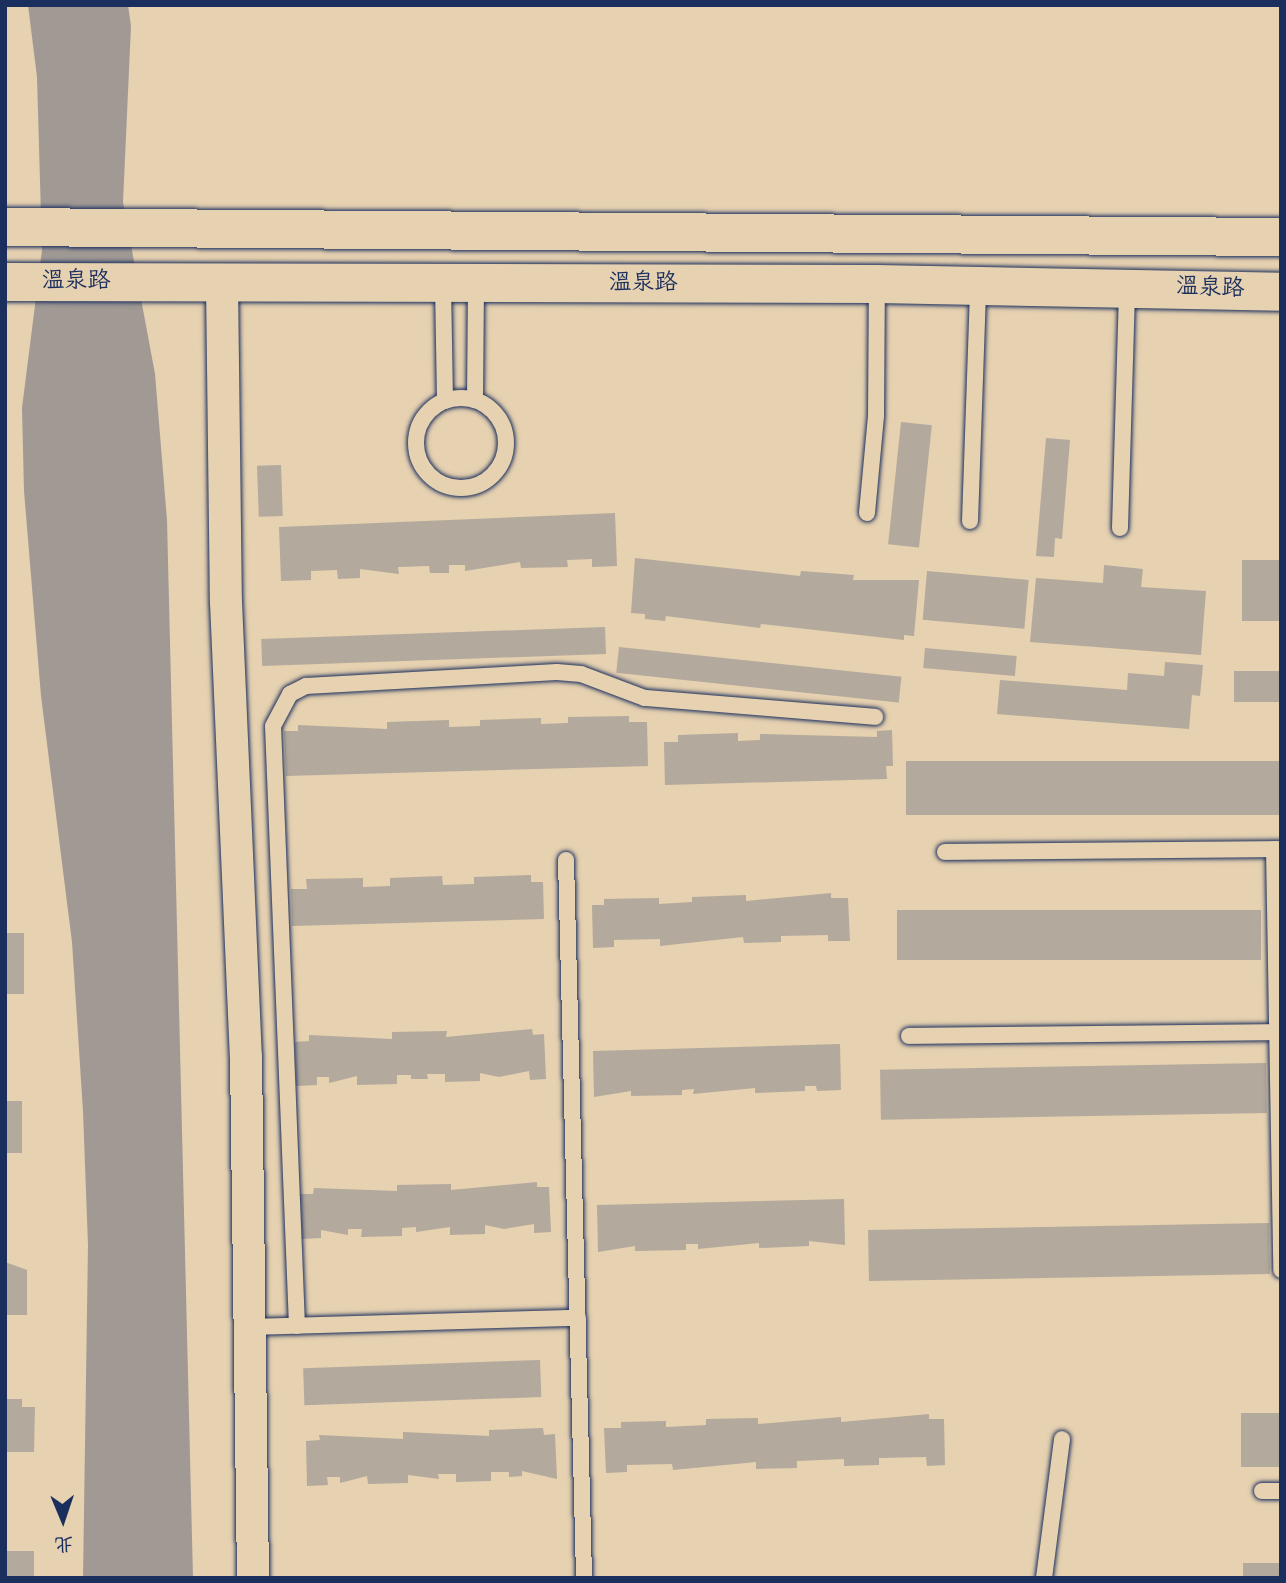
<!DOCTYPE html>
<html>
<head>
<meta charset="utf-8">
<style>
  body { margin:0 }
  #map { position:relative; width:1286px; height:1583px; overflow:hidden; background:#e6d1b0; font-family:Dekko,"LXGW WenKai TC",sans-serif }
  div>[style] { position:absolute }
  .water>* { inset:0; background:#a09994 }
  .building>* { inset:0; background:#b3a99c; transform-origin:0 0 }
  .roads { filter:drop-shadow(0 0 2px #1b2f5e) drop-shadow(0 0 2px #1b2f5e) }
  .service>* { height:16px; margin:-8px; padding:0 8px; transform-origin:8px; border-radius:8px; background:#e6d1b0 }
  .service>.ring { margin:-8px; padding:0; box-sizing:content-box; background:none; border:16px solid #e6d1b0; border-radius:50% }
  .minor>* { height:32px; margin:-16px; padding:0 16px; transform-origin:16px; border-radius:16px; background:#e6d1b0 }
  .secondary>* { height:38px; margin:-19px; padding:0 19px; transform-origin:19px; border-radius:19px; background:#e6d1b0 }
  span { translate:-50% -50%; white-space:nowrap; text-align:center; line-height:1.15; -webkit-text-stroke:6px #e6d1b0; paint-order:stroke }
  .street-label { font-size:23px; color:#1b2f5e }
  .frame { position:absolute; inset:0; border:7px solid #1b2f5e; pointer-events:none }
  .north { position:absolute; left:28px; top:1485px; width:70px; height:70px; -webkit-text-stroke:5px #e6d1b0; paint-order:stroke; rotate:178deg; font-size:19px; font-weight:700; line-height:28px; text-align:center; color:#1b2f5e }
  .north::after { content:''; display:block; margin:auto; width:24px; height:32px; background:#1b2f5e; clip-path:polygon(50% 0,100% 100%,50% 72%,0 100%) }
</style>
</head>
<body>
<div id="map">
  <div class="water">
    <i style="clip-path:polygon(28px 5px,128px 5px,131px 26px,123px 202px,155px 374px,167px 520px,193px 1578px,83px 1578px,88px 1245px,83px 1111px,72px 942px,41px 696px,24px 491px,22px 408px,42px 250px,37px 77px)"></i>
  </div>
  <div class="building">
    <i style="left:901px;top:422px;width:31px;height:123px;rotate:6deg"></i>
    <i style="clip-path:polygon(1046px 438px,1070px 440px,1062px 539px,1055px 538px,1054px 557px,1036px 556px)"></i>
    <i style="left:281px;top:465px;width:51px;height:24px;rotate:88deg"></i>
    <i style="clip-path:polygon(615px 513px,617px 566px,592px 567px,592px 559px,567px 560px,568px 567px,521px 568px,520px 562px,465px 571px,465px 565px,449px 565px,449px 573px,430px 573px,429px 566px,398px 567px,399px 574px,360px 569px,360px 578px,338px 579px,337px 570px,311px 571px,311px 580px,281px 581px,279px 527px)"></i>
    <i style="clip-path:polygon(635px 558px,800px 576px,801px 571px,854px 575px,853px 580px,919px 580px,914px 636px,904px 635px,904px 640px,761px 624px,760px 628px,666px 616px,665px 621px,645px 619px,645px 614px,631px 613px)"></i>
    <i style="left:1242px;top:560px;width:39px;height:61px"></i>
    <i style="clip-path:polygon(1104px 565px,1143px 569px,1141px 587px,1206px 591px,1201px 655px,1030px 642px,1036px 578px,1103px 583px)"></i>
    <i style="left:927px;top:571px;width:102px;height:49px;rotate:5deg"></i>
    <i style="left:605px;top:627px;width:27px;height:344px;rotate:88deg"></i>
    <i style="left:619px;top:647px;width:284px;height:26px;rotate:6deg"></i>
    <i style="left:925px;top:648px;width:92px;height:20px;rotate:5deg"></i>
    <i style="clip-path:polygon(1165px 662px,1203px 665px,1200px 696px,1192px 695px,1189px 729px,997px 714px,1000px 680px,1127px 690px,1128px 673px,1164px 676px)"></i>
    <i style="left:1234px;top:671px;width:47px;height:31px"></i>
    <i style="clip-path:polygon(629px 716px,629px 722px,647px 722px,648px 766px,286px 776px,284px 731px,298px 731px,298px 725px,387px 729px,387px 722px,449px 720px,449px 727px,480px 726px,480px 720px,541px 718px,541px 724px,568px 723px,568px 717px)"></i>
    <i style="clip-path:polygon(892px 730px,893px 766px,886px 766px,887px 779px,665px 785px,664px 742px,678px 742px,678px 735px,738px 733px,738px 741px,760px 740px,760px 734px,877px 737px,877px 731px)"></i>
    <i style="left:1281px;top:761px;width:54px;height:375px;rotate:90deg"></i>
    <i style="clip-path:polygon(531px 875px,531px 882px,543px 882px,544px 919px,292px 926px,291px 889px,307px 889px,306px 879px,363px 878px,363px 887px,390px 886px,390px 878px,442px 876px,443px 885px,474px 884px,474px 877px)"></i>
    <i style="clip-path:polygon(831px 893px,831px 898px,848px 898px,850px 941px,828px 941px,828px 935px,781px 936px,781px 942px,744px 943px,743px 937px,660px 946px,660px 939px,614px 940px,614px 947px,593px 948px,592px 905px,604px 905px,604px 899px,659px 898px,659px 904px,692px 902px,692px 897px,746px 895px,746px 901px)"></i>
    <i style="left:1261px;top:910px;width:50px;height:364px;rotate:90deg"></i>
    <i style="left:24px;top:933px;width:61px;height:19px;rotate:90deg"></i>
    <i style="clip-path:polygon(532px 1029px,533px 1035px,544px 1034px,546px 1079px,530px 1080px,529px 1071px,499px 1077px,480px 1073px,480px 1081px,445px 1082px,445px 1074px,427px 1074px,428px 1079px,411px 1079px,411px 1075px,397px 1075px,397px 1084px,357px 1085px,357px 1076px,329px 1083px,329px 1077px,317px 1077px,317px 1085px,296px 1086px,295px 1042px,309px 1041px,309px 1035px,392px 1039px,392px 1032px,447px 1031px,446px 1037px)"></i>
    <i style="clip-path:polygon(840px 1044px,841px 1090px,817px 1091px,816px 1086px,805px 1086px,805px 1091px,755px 1093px,755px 1088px,693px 1094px,694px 1089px,682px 1090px,682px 1095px,631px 1096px,631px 1091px,594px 1097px,593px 1051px)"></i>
    <i style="left:1266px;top:1063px;width:50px;height:386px;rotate:89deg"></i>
    <i style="left:5px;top:1101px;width:17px;height:52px"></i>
    <i style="clip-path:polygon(537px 1182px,537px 1187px,549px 1187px,551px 1232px,534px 1233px,534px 1224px,504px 1229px,485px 1225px,485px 1234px,450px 1235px,450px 1227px,416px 1232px,416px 1227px,402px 1228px,402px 1236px,361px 1237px,362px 1229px,348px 1229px,348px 1235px,321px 1230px,321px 1238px,301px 1239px,300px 1194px,313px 1194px,314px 1188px,397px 1191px,397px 1185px,451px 1184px,451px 1190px)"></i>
    <i style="clip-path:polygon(844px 1199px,845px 1245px,809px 1241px,809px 1246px,759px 1248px,759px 1243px,698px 1249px,698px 1244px,686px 1244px,686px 1250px,635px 1251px,635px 1246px,598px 1252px,597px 1205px)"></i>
    <i style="left:1269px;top:1223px;width:51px;height:401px;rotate:89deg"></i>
    <i style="clip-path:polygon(5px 1262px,27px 1270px,27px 1315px,5px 1315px)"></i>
    <i style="left:540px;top:1360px;width:37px;height:237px;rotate:88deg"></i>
    <i style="clip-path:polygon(5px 1399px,22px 1399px,22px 1407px,35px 1407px,34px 1452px,5px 1452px)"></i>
    <i style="left:1241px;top:1413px;width:40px;height:54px"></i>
    <i style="clip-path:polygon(929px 1414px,929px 1419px,944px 1419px,945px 1465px,927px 1466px,926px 1457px,879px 1458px,879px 1465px,844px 1466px,844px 1459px,797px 1461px,797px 1468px,756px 1469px,756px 1462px,673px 1470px,672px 1464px,627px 1465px,627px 1472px,606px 1473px,604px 1428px,621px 1428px,621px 1422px,666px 1421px,666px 1427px,706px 1425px,706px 1419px,758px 1418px,758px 1424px,841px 1417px,841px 1422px)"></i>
    <i style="clip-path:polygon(543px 1428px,544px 1435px,555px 1434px,557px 1479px,522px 1471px,522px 1476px,509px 1477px,509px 1472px,491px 1472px,491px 1481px,456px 1482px,456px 1474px,438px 1474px,439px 1479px,408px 1475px,408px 1483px,368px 1484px,367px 1476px,340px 1483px,340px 1477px,327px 1477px,328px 1485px,307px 1486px,306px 1441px,320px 1440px,319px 1435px,403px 1439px,403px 1432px,489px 1436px,489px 1430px)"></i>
    <i style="left:5px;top:1551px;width:29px;height:27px"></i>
    <i style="left:1281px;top:1563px;width:15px;height:38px;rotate:90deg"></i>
  </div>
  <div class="roads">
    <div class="service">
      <i style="left:443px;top:285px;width:116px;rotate:89deg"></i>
      <i class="ring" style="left:416px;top:398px;width:74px;height:74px"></i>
      <i style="left:475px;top:400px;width:115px;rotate:-89.5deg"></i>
      <i style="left:867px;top:513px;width:97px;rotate:-84.7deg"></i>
      <i style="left:876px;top:416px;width:132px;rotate:-89.6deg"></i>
      <i style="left:970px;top:521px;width:232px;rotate:-88deg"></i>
      <i style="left:1120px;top:528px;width:238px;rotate:-88.3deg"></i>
      <i style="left:1274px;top:849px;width:421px;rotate:89deg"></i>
      <i style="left:945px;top:852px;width:336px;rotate:-0.5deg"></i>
      <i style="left:566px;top:860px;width:718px;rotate:88.56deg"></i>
      <i style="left:909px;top:1036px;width:372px;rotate:-0.6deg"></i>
      <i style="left:297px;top:1326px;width:600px;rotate:-92.29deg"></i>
      <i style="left:273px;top:726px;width:36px;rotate:-62deg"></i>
      <i style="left:290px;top:694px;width:18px;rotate:-27deg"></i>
      <i style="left:306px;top:686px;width:251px;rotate:-3.2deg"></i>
      <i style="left:557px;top:672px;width:24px;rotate:5deg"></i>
      <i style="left:581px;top:674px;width:68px;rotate:20.6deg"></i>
      <i style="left:645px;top:698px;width:231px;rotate:4.7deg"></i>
      <i style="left:249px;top:1327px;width:329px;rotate:-1.6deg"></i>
      <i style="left:1262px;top:1491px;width:19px"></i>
      <i style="left:1044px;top:1578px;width:140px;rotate:-82.6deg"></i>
    </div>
    <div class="minor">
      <i style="left:222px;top:283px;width:319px;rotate:89.3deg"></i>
      <i style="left:226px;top:602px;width:455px;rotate:87.5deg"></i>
      <i style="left:246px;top:1057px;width:521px;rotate:89.23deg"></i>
    </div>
    <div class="secondary">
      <i style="left:5px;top:227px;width:1276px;rotate:0.45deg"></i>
      <i style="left:5px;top:282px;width:872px;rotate:0.13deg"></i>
      <i style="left:877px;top:284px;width:404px;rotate:1.1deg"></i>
    </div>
  </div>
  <div class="street-label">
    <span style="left:76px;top:283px">温泉路</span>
    <span style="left:643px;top:285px">温泉路</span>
    <span style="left:1210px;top:290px;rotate:2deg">温泉路</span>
  </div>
  <div class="frame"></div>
  <div class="north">北</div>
</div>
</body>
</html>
